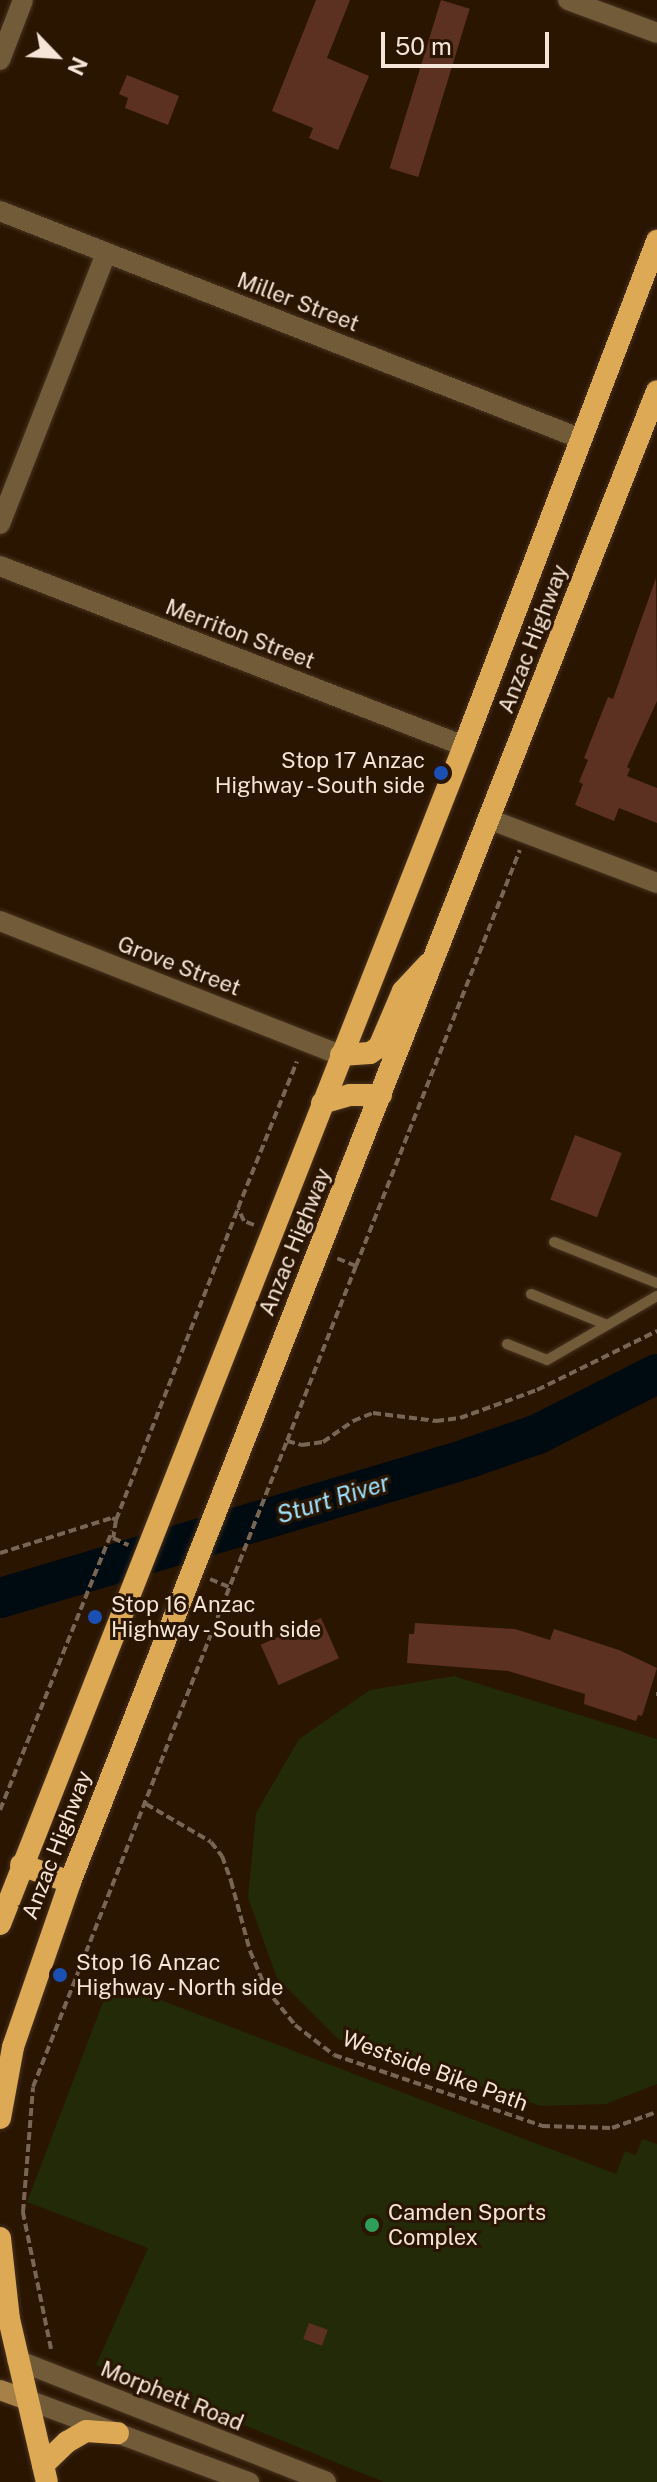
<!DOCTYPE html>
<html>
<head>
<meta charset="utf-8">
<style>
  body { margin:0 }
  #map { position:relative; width:657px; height:2482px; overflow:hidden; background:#2a1501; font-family:"Public Sans",sans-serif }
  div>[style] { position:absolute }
  .green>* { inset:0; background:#232a07 }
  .river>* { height:40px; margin:-20px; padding:0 20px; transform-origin:20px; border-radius:20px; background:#000b11 }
  .building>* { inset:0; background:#5d3122; transform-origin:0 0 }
  .path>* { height:4px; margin-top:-2px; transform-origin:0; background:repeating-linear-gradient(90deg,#786554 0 8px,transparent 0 12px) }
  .roads { filter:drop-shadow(0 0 2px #46321f) drop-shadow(0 0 2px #46321f) }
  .service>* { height:10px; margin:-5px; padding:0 5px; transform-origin:5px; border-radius:5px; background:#725b39 }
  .minor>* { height:20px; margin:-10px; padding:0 10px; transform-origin:10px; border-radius:10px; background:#725b39 }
  .tertiary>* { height:20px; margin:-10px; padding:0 10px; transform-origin:10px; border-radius:10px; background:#725b39 }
  .secondary>* { height:20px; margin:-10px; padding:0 10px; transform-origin:10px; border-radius:10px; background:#a58047 }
  .trunk>* { height:22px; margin:-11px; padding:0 11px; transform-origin:11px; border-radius:11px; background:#dea955 }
  .dots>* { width:22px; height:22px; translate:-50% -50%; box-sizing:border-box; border:4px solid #2a1501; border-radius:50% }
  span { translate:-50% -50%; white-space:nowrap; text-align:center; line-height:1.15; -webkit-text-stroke:6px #2a1501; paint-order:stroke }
  .street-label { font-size:22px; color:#f4e5d8 }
  .poi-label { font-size:22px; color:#f4e5d8 }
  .right { translate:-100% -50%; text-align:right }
  .left { translate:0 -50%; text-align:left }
  .water-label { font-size:24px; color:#9ee2ff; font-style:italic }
  .north { position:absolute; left:16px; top:16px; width:80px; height:80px; -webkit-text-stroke:6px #2a1501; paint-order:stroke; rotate:115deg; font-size:22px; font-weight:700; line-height:32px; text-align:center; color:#f4e5d8 }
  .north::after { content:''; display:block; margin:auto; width:28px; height:36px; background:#f4e5d8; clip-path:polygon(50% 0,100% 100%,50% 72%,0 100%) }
  .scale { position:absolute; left:381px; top:32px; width:168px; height:36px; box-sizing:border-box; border:4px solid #f4e5d8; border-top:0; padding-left:10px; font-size:24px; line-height:28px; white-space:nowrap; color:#f4e5d8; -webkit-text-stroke:6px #2a1501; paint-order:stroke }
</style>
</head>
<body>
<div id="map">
  <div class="green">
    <i style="clip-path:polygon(454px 1676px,657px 1739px,657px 2084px,606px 2104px,541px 2106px,338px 2039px,277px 1978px,248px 1898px,256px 1813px,299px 1739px,370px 1690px)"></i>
    <i style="clip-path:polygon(111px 1981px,616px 2174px,625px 2151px,636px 2155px,642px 2139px,657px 2144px,657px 2482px,384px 2482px,96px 2365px,148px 2248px,27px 2202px)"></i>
  </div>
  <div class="river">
    <i style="left:0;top:1598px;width:489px;rotate:-16.6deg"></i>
    <i style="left:469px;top:1458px;width:73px;rotate:-19.2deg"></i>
    <i style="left:538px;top:1434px;width:133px;rotate:-26.8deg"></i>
  </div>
  <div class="building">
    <i style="clip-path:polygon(316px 0,350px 0,327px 58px,369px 76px,338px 150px,309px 138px,313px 128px,272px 111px)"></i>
    <i style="left:441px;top:0;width:30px;height:176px;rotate:17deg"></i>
    <i style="clip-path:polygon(127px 75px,179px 96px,168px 125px,125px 108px,128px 98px,119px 94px)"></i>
    <i style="clip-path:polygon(656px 578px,657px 701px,627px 767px,630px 769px,627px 776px,657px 788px,657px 823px,619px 808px,614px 821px,575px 805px,583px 784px,579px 782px,588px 760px,584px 758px,608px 697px,613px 699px)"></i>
    <i style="left:575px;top:1135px;width:50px;height:69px;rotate:21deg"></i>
    <i style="left:321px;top:1618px;width:44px;height:66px;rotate:66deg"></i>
    <i style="clip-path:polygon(415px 1623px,515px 1629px,550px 1640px,554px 1629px,619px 1650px,657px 1668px,642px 1716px,638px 1715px,636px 1721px,584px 1704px,585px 1694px,508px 1671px,407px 1663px,409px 1634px,414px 1634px)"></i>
    <i style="left:309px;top:2323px;width:20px;height:17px;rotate:20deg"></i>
  </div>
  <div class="path">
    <i style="left:254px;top:1225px;width:11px;rotate:-158deg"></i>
    <i style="left:244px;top:1221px;width:14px;rotate:-115deg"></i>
    <i style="left:238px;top:1208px;width:158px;rotate:-68.1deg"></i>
    <i style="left:356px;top:1266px;width:447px;rotate:-68.5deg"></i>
    <i style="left:287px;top:1441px;width:188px;rotate:-68.5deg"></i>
    <i style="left:356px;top:1266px;width:22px;rotate:-158deg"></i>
    <i style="left:116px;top:1520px;width:334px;rotate:-68.6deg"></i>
    <i style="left:0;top:1553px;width:117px;rotate:-17.4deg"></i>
    <i style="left:112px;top:1518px;width:4px;rotate:27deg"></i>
    <i style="left:116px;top:1520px;width:18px;rotate:99deg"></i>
    <i style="left:113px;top:1538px;width:17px;rotate:25deg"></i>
    <i style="left:210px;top:1579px;width:21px;rotate:23deg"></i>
    <i style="left:656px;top:1694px;width:1px"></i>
    <i style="left:146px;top:1804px;width:75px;rotate:30.3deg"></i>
    <i style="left:211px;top:1842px;width:18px;rotate:52deg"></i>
    <i style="left:222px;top:1856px;width:27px;rotate:70deg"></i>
    <i style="left:231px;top:1881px;width:73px;rotate:74.8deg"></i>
    <i style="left:250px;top:1951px;width:41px;rotate:67.2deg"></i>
    <i style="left:266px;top:1989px;width:46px;rotate:51.1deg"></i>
    <i style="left:295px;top:2025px;width:49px;rotate:37.6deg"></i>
    <i style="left:334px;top:2055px;width:220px;rotate:18.8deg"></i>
    <i style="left:542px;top:2126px;width:70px;rotate:1.6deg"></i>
    <i style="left:612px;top:2128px;width:48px;rotate:-19.6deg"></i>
    <i style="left:0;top:1810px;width:301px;rotate:-68.1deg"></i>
    <i style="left:51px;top:2349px;width:140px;rotate:-101.6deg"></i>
    <i style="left:23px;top:2212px;width:125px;rotate:-85.4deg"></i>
    <i style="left:33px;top:2087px;width:694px;rotate:-68.54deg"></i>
    <i style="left:287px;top:1441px;width:16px;rotate:15deg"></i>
    <i style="left:302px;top:1445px;width:21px;rotate:-8deg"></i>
    <i style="left:323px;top:1442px;width:37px;rotate:-35deg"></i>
    <i style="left:353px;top:1421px;width:22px;rotate:-22deg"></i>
    <i style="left:373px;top:1413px;width:64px;rotate:7.2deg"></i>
    <i style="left:436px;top:1421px;width:24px;rotate:-7deg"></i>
    <i style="left:460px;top:1418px;width:82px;rotate:-20deg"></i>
    <i style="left:537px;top:1390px;width:134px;rotate:-26.2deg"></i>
  </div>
  <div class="roads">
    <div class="service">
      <i style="left:554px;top:1242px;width:111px;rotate:21.7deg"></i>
      <i style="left:531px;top:1294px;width:82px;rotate:22.2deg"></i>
      <i style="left:507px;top:1344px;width:43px;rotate:21.8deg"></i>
      <i style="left:547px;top:1360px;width:127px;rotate:-30.2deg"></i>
    </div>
    <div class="minor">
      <i style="left:568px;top:0;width:95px;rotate:20.3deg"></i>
      <i style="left:0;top:60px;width:64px;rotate:-69deg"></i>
      <i style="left:0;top:211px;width:622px;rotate:21.41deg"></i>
      <i style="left:0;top:524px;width:291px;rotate:-68.6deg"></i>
      <i style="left:0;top:566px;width:498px;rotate:21.2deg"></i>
      <i style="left:491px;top:820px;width:178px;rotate:20.8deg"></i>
      <i style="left:0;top:921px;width:366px;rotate:21.5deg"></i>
    </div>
    <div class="tertiary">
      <i style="left:17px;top:2360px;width:332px;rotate:21.5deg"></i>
      <i style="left:28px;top:2400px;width:236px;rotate:20.4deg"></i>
    </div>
    <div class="secondary">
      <i style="left:0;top:2390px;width:30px;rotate:20deg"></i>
    </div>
    <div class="trunk">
      <i style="left:341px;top:1055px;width:29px;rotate:-4deg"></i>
      <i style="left:370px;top:1053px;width:11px;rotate:-34deg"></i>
      <i style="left:379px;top:1047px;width:61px;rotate:-66.8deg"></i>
      <i style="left:403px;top:991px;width:37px;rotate:-47deg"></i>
      <i style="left:322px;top:1103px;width:29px;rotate:-16deg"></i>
      <i style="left:350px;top:1095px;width:31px"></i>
      <i style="left:21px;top:1865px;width:52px;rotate:19.1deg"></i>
      <i style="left:0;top:1924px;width:1266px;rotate:-68.5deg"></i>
      <i style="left:464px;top:746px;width:541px;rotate:-69.08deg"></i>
      <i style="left:0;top:2118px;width:72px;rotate:-79.6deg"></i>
      <i style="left:13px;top:2047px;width:175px;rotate:-70.9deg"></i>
      <i style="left:70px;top:1882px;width:1602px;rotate:-68.51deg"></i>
      <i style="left:0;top:2238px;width:81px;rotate:83.7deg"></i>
      <i style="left:9px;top:2319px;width:167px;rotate:76.9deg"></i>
      <i style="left:43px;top:2465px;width:33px;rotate:-44deg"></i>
      <i style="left:67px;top:2442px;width:22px;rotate:-30deg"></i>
      <i style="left:86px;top:2431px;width:32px;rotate:4deg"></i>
    </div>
  </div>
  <div class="dots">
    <i style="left:441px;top:773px;background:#1a4fb4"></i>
    <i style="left:95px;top:1617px;background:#1a4fb4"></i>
    <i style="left:60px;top:1975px;background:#1a4fb4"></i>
    <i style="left:372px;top:2225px;background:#2e9e5b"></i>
  </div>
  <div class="street-label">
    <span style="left:298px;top:302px;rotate:21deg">Miller Street</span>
    <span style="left:240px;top:634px;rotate:21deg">Merriton Street</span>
    <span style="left:533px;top:639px;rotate:-69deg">Anzac Highway</span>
    <span style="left:179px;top:966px;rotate:21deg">Grove Street</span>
    <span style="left:295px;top:1242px;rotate:-68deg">Anzac Highway</span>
    <span style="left:57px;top:1845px;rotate:-69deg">Anzac Highway</span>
    <span style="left:435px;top:2071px;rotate:20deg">Westside Bike Path</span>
    <span style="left:172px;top:2396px;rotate:22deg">Morphett Road</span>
  </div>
  <div class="poi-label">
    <span class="right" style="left:425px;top:773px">Stop 17 Anzac<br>Highway - South side</span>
    <span class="left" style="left:111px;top:1617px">Stop 16 Anzac<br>Highway - South side</span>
    <span class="left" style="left:76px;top:1975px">Stop 16 Anzac<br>Highway - North side</span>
    <span class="left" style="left:388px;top:2225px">Camden Sports<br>Complex</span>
  </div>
  <div class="water-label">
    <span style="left:333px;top:1499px;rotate:-17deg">Sturt River</span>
  </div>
  <div class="north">N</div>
  <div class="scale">50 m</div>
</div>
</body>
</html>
